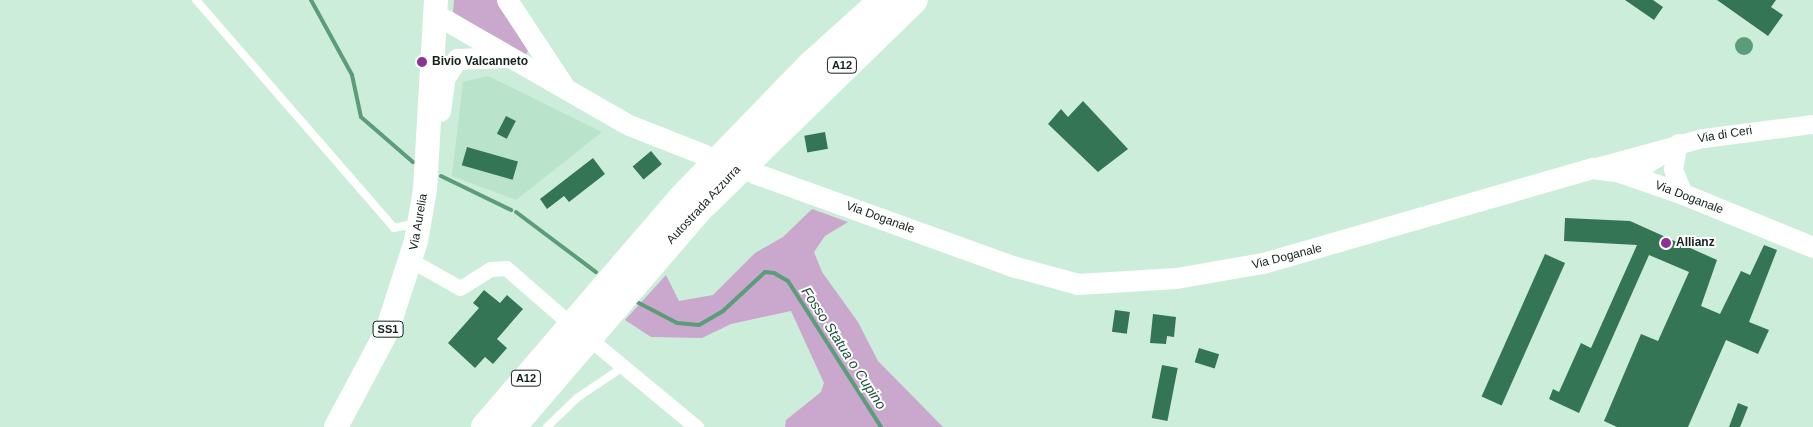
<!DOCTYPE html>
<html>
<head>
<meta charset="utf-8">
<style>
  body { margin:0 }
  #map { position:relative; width:1813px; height:427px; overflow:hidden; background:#ccedd9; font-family:Helvetica,sans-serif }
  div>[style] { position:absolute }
  .built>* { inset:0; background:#bae3cb }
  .green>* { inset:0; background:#caa7cd }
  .water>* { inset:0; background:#5b9d7a }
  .round { border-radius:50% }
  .stream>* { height:4px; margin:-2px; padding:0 2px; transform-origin:2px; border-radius:2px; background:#5b9d7a }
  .building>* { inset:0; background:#337555; transform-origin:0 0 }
  .service>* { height:8px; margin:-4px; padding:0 4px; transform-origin:4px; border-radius:4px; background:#fff }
  .minor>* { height:15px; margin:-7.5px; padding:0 7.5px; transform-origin:7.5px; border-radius:7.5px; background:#fff }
  .tertiary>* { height:19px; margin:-9.5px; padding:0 9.5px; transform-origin:9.5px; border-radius:9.5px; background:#fff }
  .secondary>* { height:21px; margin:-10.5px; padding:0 10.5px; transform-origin:10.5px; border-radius:10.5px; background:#fff }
  .primary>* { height:24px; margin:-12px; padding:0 12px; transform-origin:12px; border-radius:12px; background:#fff }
  .motorway>* { height:28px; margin:-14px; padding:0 14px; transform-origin:14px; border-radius:14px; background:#fff }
  .dots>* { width:14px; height:14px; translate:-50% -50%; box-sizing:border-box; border:2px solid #fff; border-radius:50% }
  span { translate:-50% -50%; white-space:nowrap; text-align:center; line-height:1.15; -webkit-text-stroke:4px #fff; paint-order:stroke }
  .shield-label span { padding:1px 4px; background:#fff; border:1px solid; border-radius:4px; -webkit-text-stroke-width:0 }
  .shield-label { font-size:11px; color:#15211b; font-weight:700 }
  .poi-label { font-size:12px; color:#15211b; font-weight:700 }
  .left { translate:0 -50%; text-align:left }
  .street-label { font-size:12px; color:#15211b }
  .water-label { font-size:14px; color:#1c5037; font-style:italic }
</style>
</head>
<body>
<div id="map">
  <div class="built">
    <i style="clip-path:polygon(488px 76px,602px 132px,516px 200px,452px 176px,463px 82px)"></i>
  </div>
  <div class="green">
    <i style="clip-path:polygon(454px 0,500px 0,528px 51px,525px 56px,453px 12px)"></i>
    <i style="clip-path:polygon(812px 209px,848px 222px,825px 236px,814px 252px,822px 272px,858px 322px,878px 361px,943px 427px,785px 427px,786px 420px,821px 392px,824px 383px,791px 311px,731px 324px,702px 338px,651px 337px,625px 320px,666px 275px,679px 301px,713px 295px,755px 253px,783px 237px)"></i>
  </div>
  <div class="water">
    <i class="round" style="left:1735px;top:37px;width:18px;height:18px"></i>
  </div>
  <div class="stream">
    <i style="left:311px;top:0;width:85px;rotate:61.3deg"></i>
    <i style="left:352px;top:75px;width:43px;rotate:77.9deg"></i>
    <i style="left:361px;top:117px;width:69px;rotate:40.9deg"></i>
    <i style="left:441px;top:176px;width:78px;rotate:25.9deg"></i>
    <i style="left:516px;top:212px;width:100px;rotate:36.9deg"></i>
    <i style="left:635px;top:301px;width:47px;rotate:27.6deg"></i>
    <i style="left:677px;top:323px;width:22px;rotate:5deg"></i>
    <i style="left:699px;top:325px;width:28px;rotate:-30deg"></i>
    <i style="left:723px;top:311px;width:57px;rotate:-42.9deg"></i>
    <i style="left:765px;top:272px;width:9px;rotate:6deg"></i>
    <i style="left:774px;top:273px;width:16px;rotate:30deg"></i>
    <i style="left:788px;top:281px;width:173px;rotate:57.5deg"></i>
  </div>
  <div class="building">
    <i style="clip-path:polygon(1625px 0,1653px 0,1663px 7px,1654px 20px)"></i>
    <i style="clip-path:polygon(1717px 0,1776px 0,1771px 7px,1783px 15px,1768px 36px)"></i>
    <i style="clip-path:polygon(1083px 101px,1128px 149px,1098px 172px,1048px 124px,1061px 109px,1068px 117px)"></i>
    <i style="left:506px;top:116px;width:11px;height:20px;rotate:27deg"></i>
    <i style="left:825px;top:132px;width:17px;height:21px;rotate:80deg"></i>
    <i style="left:467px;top:147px;width:53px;height:19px;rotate:16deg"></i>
    <i style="left:651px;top:151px;width:17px;height:24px;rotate:50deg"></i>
    <i style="clip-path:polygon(593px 158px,605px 174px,569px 202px,564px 196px,547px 209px,540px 199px)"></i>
    <i style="clip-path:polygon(1565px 218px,1630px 221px,1717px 260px,1701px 306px,1720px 314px,1741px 271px,1750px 275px,1764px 245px,1777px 250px,1749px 322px,1769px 330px,1758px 354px,1726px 340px,1688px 427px,1617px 427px,1604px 421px,1641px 334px,1658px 341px,1689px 272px,1649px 255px,1579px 413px,1549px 399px,1553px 389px,1559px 392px,1581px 343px,1591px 348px,1637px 245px,1564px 241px)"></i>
    <i style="left:1545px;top:254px;width:22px;height:156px;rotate:24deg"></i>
    <i style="clip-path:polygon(484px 290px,500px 303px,507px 295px,523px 309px,497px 339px,507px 348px,493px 364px,485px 357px,475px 368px,448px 343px,479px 308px,473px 303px)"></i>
    <i style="left:1115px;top:310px;width:15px;height:22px;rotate:8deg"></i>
    <i style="clip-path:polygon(1153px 314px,1176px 317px,1174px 337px,1167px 336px,1166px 344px,1150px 343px)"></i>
    <i style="left:1199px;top:348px;width:21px;height:15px;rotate:17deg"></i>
    <i style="left:1162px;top:365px;width:16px;height:54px;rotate:11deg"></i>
    <i style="clip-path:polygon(1738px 403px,1748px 407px,1740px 427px,1729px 427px)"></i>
  </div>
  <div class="service">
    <i style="left:196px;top:0;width:302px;rotate:49deg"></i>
    <i style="left:394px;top:228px;width:24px;rotate:-12deg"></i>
    <i style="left:547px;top:427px;width:42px;rotate:-44deg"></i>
    <i style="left:577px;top:398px;width:55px;rotate:-34deg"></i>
  </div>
  <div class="minor">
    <i style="left:412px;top:261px;width:55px;rotate:29.4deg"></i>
    <i style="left:460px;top:288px;width:36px;rotate:-32deg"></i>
    <i style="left:491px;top:269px;width:15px;rotate:-4deg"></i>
    <i style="left:506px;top:268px;width:72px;rotate:41deg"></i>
    <i style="left:597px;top:345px;width:129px;rotate:39.6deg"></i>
  </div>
  <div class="tertiary">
    <i style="left:1678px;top:143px;width:26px;rotate:101deg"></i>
    <i style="left:1673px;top:169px;width:27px;rotate:68deg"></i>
    <i style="left:1593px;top:168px;width:114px;rotate:-15.3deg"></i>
    <i style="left:1703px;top:138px;width:111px;rotate:-7.3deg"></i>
    <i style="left:1629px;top:175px;width:49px;rotate:-32.4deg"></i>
  </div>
  <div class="secondary">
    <i style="left:507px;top:0;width:102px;rotate:56.6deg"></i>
    <i style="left:435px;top:14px;width:219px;rotate:29.8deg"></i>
    <i style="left:440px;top:111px;width:34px;rotate:-82deg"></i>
    <i style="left:445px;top:77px;width:22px;rotate:-56deg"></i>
    <i style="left:457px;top:59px;width:47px;rotate:-2.4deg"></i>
    <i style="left:629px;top:125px;width:82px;rotate:21.5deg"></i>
    <i style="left:754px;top:173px;width:274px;rotate:19.8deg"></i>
    <i style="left:1012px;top:266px;width:68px;rotate:15.3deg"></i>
    <i style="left:1078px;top:284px;width:98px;rotate:-3.5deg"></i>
    <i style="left:1176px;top:278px;width:88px;rotate:-9.8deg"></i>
    <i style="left:1263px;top:263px;width:343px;rotate:-16.1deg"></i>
    <i style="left:1593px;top:168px;width:27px;rotate:8deg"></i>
    <i style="left:1620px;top:172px;width:67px;rotate:19.2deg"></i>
    <i style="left:1683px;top:194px;width:140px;rotate:22.2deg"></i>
  </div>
  <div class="primary">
    <i style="left:336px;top:427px;width:109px;rotate:-62deg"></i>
    <i style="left:387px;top:331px;width:95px;rotate:-72.1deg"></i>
    <i style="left:416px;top:241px;width:52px;rotate:-80deg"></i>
    <i style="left:425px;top:190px;width:190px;rotate:-86.7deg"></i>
  </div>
  <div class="motorway">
    <i style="left:485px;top:427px;width:301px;rotate:-49.3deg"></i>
    <i style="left:681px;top:199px;width:185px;rotate:-45.9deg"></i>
    <i style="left:810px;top:66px;width:98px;rotate:-42.1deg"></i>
    <i style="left:512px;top:427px;width:289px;rotate:-49.4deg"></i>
    <i style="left:700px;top:208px;width:298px;rotate:-44.2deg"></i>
  </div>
  <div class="dots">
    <i style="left:422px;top:62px;background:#8f309a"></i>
    <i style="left:1666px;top:243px;background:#8f309a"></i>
  </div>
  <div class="shield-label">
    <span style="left:842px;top:65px">A12</span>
    <span style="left:388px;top:329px">SS1</span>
    <span style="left:526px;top:378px">A12</span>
  </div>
  <div class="poi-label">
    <span class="left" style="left:432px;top:62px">Bivio Valcanneto</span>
    <span class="left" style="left:1676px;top:243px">Allianz</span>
  </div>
  <div class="street-label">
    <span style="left:1725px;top:135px;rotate:-9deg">Via di Ceri</span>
    <span style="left:1689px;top:198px;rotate:21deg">Via Doganale</span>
    <span style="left:704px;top:205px;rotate:-47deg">Autostrada Azzurra</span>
    <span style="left:880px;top:218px;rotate:20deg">Via Doganale</span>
    <span style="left:419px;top:222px;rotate:-80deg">Via Aurelia</span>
    <span style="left:1287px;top:257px;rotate:-14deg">Via Doganale</span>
  </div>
  <div class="water-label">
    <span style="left:844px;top:348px;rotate:57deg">Fosso Statua o Cupino</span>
  </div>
</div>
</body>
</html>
